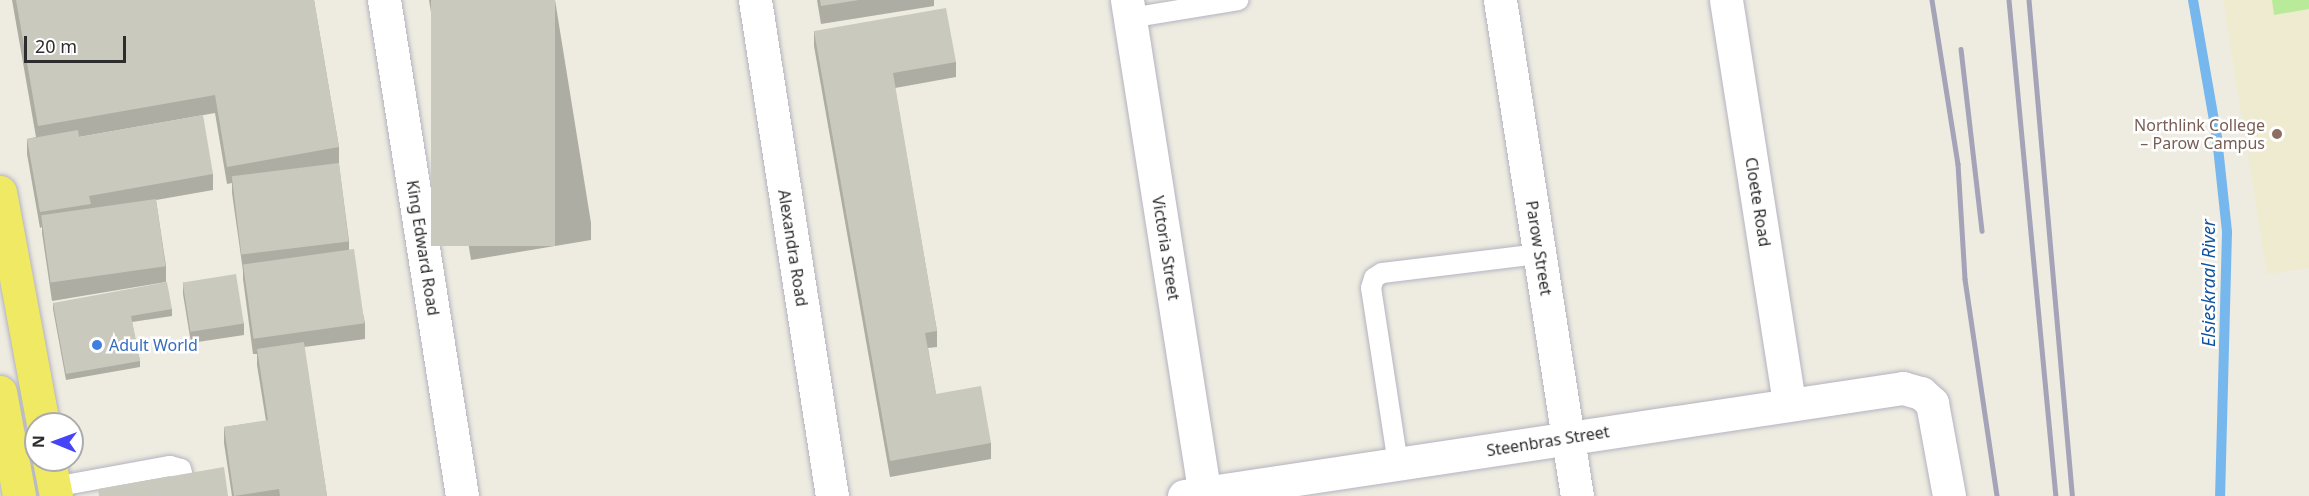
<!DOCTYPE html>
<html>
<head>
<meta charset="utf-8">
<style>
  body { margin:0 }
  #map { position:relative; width:2309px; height:496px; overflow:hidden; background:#eeebe0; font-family:"Noto Sans",sans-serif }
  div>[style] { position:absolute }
  .education>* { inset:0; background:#efebd1 }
  .pitch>* { inset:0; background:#b9ea9a }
  .stream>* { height:10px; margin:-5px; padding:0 5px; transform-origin:5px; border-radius:5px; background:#76b7ee }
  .roads { filter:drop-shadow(0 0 2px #b3b3c0) drop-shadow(0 0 2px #b3b3c0) }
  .service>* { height:20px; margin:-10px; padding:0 10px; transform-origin:10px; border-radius:10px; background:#fff }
  .minor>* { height:33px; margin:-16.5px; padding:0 16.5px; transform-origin:16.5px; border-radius:16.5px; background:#fff }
  .primary>* { height:33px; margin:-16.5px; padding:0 16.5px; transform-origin:16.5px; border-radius:16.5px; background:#efe964 }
  .rail>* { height:4.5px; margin:-2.25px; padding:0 2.25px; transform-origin:2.25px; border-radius:2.25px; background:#a4a3b7 }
  .wall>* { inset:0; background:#aeada3 }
  .building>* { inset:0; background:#cac9be; transform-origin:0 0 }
  .dots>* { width:16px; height:16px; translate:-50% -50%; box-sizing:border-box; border:3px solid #fff; border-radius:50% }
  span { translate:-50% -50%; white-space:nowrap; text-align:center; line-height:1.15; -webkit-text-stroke:5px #fff; paint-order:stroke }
  .education-label { font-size:16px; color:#785e54 }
  .right { translate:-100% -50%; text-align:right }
  .street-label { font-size:16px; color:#2d2d2d }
  .shop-label { font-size:16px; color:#366cbe }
  .left { translate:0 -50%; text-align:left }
  .water-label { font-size:18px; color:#0f529f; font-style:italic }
  .north { position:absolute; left:24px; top:412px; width:60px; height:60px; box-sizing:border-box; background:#fff; border:2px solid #ababab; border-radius:50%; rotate:271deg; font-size:16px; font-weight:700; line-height:24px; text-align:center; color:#2d2d2d }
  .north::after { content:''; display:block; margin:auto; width:21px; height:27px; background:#4544f8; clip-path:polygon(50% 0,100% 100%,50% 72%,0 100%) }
  .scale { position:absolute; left:24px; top:36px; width:102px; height:27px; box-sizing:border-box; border:3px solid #2d2d2d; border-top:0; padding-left:8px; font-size:18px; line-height:21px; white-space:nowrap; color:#2d2d2d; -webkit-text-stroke:4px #fff; paint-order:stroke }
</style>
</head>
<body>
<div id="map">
  <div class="education">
    <i style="clip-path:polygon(2223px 0,2309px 0,2309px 268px,2267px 274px)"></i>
  </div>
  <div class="pitch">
    <i style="clip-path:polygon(2272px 0,2309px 0,2309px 9px,2274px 15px)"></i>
  </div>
  <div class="stream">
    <i style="left:2193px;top:0;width:140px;rotate:80.1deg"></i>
    <i style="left:2217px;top:138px;width:95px;rotate:83.9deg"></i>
    <i style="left:2227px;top:232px;width:264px;rotate:91.5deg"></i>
  </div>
  <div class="roads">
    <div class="service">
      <i style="left:1130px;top:18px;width:110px;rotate:-9.4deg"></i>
      <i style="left:1398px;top:464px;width:178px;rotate:-98.7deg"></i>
      <i style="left:1371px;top:288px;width:10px;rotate:-73deg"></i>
      <i style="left:1374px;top:278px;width:9px;rotate:-32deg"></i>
      <i style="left:1382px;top:273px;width:159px;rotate:-6.9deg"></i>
      <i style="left:54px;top:487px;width:118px;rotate:-10.3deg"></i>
      <i style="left:170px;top:466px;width:11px;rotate:15deg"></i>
      <i style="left:181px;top:469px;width:20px;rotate:75deg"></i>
    </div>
    <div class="minor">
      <i style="left:384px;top:0;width:502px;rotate:81.06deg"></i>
      <i style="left:755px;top:0;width:502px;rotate:81.18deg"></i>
      <i style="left:1127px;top:0;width:502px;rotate:81.06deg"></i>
      <i style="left:1500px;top:0;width:502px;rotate:81.18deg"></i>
      <i style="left:1726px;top:0;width:409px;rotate:81.1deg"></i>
      <i style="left:1184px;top:496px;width:727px;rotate:-8.54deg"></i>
      <i style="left:1903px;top:388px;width:19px;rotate:16deg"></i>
      <i style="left:1921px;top:393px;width:15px;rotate:42deg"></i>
      <i style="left:1932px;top:403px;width:95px;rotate:79.6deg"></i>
    </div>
    <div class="primary">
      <i style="left:0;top:192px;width:236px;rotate:79.5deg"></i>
      <i style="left:0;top:392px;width:106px;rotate:79.6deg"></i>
      <i style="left:49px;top:460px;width:37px;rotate:79deg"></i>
    </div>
  </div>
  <div class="rail">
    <i style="left:1932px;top:0;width:166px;rotate:81deg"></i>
    <i style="left:1958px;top:164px;width:115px;rotate:86.5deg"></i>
    <i style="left:1965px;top:279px;width:219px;rotate:81.6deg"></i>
    <i style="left:2009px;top:0;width:498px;rotate:84.6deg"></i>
    <i style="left:2029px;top:0;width:498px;rotate:85deg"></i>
    <i style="left:1961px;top:49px;width:183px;rotate:83.4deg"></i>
  </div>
  <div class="wall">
    <i style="clip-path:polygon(12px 0,314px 0,339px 147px,339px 165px,349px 241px,349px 249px,365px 323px,365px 339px,304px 347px,327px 496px,232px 496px,224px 443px,224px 427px,266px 421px,257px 365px,257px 354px,253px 354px,243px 279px,243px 271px,232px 193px,232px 183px,227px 184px,215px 113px,79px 137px,213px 174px,213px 190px,156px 200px,166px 266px,166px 282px,52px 301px,42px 233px,42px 227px,40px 228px,27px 154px,27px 139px,36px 137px)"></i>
    <i style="clip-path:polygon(429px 0,555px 0,591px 223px,591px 240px,471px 260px)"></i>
    <i style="clip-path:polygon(817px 0,934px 0,934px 6px,821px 24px)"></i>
    <i style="clip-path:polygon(814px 31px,956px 62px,956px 77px,895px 88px,937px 331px,937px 347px,928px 348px,936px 394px,991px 443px,991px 459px,890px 477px,814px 46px)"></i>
    <i style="clip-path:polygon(183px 283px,244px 323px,244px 335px,191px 343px,183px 294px)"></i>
    <i style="clip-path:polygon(53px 303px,172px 309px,172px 316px,132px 322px,140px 361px,140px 367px,66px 380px,53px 309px)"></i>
  </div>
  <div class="building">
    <i style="clip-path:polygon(16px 0,314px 0,339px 147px,227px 167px,215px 95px,38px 126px)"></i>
    <i style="left:431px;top:0;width:124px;height:246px"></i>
    <i style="clip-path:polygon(820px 0,859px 0,821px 6px)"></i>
    <i style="clip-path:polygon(946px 8px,956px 62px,893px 73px,937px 331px,925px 333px,936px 394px,981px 386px,991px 443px,890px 461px,814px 31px)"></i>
    <i style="clip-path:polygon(203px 115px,213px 174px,89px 196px,91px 204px,40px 212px,27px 139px,78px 130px,79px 137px)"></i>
    <i style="left:339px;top:163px;width:79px;height:108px;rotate:83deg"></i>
    <i style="left:156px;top:199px;width:68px;height:116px;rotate:82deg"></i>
    <i style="left:354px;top:249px;width:75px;height:112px;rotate:82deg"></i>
    <i style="left:236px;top:274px;width:50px;height:54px;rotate:81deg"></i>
    <i style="clip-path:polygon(167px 282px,172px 309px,131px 316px,140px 361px,66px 374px,53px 303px)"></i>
    <i style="clip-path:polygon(304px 342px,327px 496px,280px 496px,279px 489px,234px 496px,224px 427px,268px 420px,257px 349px)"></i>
    <i style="clip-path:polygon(224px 467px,228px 496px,99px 496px,98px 489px)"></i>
  </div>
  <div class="dots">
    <i style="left:2277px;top:134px;background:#8d6e63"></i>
    <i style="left:97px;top:345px;background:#3f7fe0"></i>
  </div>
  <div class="education-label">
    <span class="right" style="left:2265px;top:134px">Northlink College<br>– Parow Campus</span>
  </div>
  <div class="street-label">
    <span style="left:1758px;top:202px;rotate:81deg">Cloete Road</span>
    <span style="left:423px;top:248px;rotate:81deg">King Edward Road</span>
    <span style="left:793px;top:248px;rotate:81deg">Alexandra Road</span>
    <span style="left:1166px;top:248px;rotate:81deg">Victoria Street</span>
    <span style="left:1539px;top:248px;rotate:81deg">Parow Street</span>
    <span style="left:1548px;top:441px;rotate:-9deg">Steenbras Street</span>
  </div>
  <div class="shop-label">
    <span class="left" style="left:109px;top:345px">Adult World</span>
  </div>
  <div class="water-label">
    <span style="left:2208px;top:283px;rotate:-90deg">Elsieskraal River</span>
  </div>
  <div class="north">N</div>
  <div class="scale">20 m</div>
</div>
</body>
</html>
